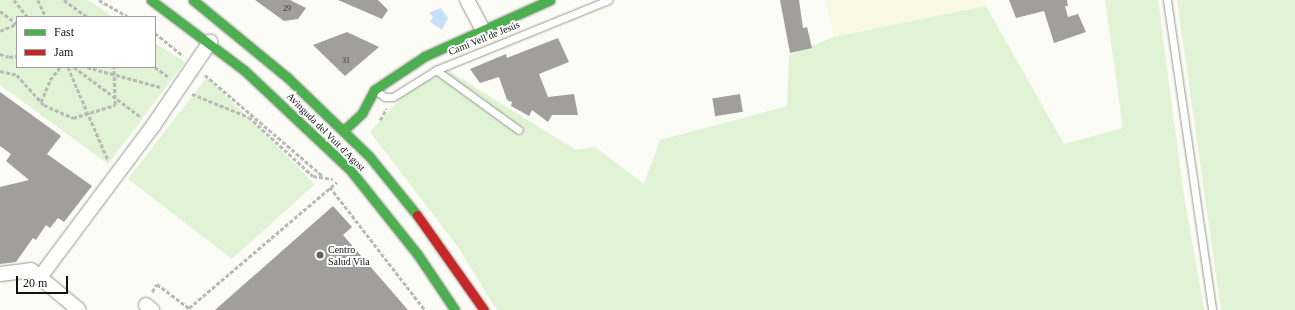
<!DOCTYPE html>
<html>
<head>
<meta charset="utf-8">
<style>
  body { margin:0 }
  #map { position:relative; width:1295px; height:310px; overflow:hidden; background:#fcfcf6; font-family:"Times New Roman",serif }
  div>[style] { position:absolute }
  .farmland>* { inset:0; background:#f7f9e2 }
  .green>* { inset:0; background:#e1f3d5 }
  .water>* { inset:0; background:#cadff8 }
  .building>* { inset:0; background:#a09f9b; transform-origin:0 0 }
  .path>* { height:2.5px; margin-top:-1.25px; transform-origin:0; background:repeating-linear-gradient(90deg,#b9b9b8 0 4px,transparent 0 6px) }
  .roads { filter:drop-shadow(0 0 1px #969694) drop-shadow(0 0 1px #969694) }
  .lane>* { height:7px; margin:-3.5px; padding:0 3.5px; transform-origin:3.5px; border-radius:3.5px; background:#fffffe }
  .street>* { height:14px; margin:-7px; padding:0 7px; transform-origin:7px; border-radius:7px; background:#fffffe }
  .fast>* { height:9px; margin:-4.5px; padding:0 4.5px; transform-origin:4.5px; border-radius:4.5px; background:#4caf50 }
  .jam>* { height:9px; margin:-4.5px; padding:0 4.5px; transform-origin:4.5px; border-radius:4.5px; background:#c62828 }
  .dots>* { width:11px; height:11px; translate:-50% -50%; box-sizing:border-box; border:2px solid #fff; border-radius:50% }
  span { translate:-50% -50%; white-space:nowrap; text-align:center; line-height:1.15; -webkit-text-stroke:4px #fff; paint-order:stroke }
  .number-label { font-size:8px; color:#343433 }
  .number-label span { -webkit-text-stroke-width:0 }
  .street-label { font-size:10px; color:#101010 }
  .poi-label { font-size:10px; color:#101010 }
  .left { translate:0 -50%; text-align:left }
  .legend { position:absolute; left:16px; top:16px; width:140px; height:52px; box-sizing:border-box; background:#fff; border:1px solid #9f9f9f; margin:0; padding:5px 7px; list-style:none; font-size:12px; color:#101010 }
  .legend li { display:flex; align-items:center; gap:8px; height:20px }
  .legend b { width:20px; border:1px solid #9f9f9f }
  .scale { position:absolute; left:16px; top:276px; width:52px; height:18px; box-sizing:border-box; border:2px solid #101010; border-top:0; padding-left:5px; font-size:12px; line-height:14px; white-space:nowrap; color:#101010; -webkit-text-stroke:3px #fff; paint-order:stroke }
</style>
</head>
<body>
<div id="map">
  <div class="farmland">
    <i style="clip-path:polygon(825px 0,984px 0,986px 6px,834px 37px)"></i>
  </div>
  <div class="green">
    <i style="clip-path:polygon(0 0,88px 0,114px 17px,17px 17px,17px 67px,155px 67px,155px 43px,185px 62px,108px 164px,0 85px)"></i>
    <i style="clip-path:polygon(1105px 0,1158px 0,1183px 189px,1204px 310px,497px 310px,458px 247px,370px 132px,411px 87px,449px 71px,576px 150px,595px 147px,644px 184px,660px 140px,787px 106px,789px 55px,834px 37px,986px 6px,1064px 144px,1123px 128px)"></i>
    <i style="clip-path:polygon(1177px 0,1295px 0,1295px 310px,1221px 310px)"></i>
    <i style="clip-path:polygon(207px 77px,315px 184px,232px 259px,128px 179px)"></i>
  </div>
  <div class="water">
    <i style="clip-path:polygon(441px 8px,448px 18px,442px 30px,430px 22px,433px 17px,429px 13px)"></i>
  </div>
  <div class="building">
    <i style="clip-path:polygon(255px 0,290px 0,306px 8px,298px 19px,284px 21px)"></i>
    <i style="clip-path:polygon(338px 0,378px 0,388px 10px,382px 19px)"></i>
    <i style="clip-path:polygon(780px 0,799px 0,803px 28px,807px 27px,812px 48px,790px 53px)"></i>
    <i style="clip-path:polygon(1009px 0,1067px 0,1068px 6px,1065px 6px,1068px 17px,1078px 14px,1086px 32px,1054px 43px,1044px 11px,1016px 18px)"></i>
    <i style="clip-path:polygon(347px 32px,379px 47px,345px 76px,313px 45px)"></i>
    <i style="clip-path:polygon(558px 38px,569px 62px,539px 74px,548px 97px,574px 94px,578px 115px,552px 115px,548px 122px,532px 110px,529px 116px,511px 106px,512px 102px,507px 100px,499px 77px,480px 83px,470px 69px,506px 54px,507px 58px)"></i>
    <i style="clip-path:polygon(0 92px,61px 136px,47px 154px,92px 186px,64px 222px,58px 218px,50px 228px,46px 225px,36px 240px,33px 238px,16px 262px,0 264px,0 187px,29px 180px,6px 161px,11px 154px,0 146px)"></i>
    <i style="left:740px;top:94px;width:18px;height:28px;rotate:81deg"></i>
    <i style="clip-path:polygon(333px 206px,352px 227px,343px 235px,408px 310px,215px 310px)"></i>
  </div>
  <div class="path">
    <i style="left:14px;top:0;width:22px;rotate:51deg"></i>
    <i style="left:38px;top:0;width:19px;rotate:65deg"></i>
    <i style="left:64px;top:0;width:29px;rotate:36deg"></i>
    <i style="left:99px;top:0;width:34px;rotate:30deg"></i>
    <i style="left:0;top:11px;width:21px;rotate:37deg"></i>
    <i style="left:0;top:31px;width:17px;rotate:-24deg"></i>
    <i style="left:155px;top:33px;width:36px;rotate:39deg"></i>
    <i style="left:0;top:54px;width:9px;rotate:18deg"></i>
    <i style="left:9px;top:57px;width:8px;rotate:-7deg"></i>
    <i style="left:68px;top:67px;width:101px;rotate:66.7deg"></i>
    <i style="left:74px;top:67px;width:84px;rotate:36.7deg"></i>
    <i style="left:87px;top:67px;width:76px;rotate:15.3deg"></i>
    <i style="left:155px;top:67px;width:17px;rotate:36deg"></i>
    <i style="left:0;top:71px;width:17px;rotate:13deg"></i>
    <i style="left:17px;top:75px;width:40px;rotate:48deg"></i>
    <i style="left:44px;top:105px;width:32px;rotate:24deg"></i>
    <i style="left:73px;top:118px;width:44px;rotate:-17.2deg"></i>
    <i style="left:115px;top:105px;width:38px;rotate:-92deg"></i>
    <i style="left:205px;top:75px;width:155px;rotate:40.6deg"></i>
    <i style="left:192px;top:94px;width:61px;rotate:22deg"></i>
    <i style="left:249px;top:117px;width:87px;rotate:42.7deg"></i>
    <i style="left:313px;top:176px;width:20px;rotate:9deg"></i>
    <i style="left:41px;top:102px;width:24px;rotate:-68deg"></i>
    <i style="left:50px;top:80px;width:16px;rotate:-52deg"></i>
    <i style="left:380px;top:120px;width:13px;rotate:-61deg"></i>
    <i style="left:330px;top:187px;width:155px;rotate:52.3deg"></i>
    <i style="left:152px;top:292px;width:9px;rotate:-58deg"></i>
    <i style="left:157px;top:284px;width:40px;rotate:37deg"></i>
    <i style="left:189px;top:308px;width:194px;rotate:-40.4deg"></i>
  </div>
  <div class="roads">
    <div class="lane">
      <i style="left:1167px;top:0;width:313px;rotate:81.7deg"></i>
      <i style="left:436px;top:70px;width:102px;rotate:35.9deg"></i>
      <i style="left:376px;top:91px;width:11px;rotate:34deg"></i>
      <i style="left:385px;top:97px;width:8px"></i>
      <i style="left:393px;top:97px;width:51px;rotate:-32.1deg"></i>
      <i style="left:436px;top:70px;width:186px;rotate:-22.1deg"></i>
    </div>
    <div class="street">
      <i style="left:467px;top:0;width:32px;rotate:62deg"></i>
      <i style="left:0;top:274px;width:31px;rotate:-7deg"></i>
      <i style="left:31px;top:270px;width:62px;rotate:39.8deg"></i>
      <i style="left:40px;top:277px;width:189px;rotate:-53.2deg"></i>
      <i style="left:153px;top:126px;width:102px;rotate:-55.8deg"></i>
      <i style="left:146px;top:305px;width:8px;rotate:40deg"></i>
    </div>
    <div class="fast">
      <i style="left:151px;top:0;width:116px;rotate:37deg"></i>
      <i style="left:244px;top:70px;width:147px;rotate:43.3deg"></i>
      <i style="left:351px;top:171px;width:107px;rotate:51.4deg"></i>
      <i style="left:418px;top:255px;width:66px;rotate:56.1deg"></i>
      <i style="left:193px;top:0;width:123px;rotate:39.4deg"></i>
      <i style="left:288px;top:78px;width:112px;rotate:43.9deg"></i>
      <i style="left:369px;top:156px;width:76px;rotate:50.9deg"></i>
      <i style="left:344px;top:130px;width:25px;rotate:-43deg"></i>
      <i style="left:362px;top:113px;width:26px;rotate:-62deg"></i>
      <i style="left:374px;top:90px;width:61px;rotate:-33.7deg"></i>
      <i style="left:425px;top:56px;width:137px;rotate:-24.1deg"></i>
    </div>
    <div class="jam">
      <i style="left:417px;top:215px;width:116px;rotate:54.8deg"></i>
    </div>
  </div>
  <div class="dots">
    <i style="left:320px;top:255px;background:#636360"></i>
  </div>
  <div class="number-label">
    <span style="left:287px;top:9px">29</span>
    <span style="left:346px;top:61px">31</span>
  </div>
  <div class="street-label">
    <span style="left:484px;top:38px;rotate:-22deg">Camí Vell de Jesús</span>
    <span style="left:326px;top:132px;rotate:45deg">Avinguda del Vuit d'Agost</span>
  </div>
  <div class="poi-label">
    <span class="left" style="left:328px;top:255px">Centro<br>Salud Vila</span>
  </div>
  <ul class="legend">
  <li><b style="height:5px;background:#4caf50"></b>Fast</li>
  <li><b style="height:5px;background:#c62828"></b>Jam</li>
  </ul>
  <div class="scale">20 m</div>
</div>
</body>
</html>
